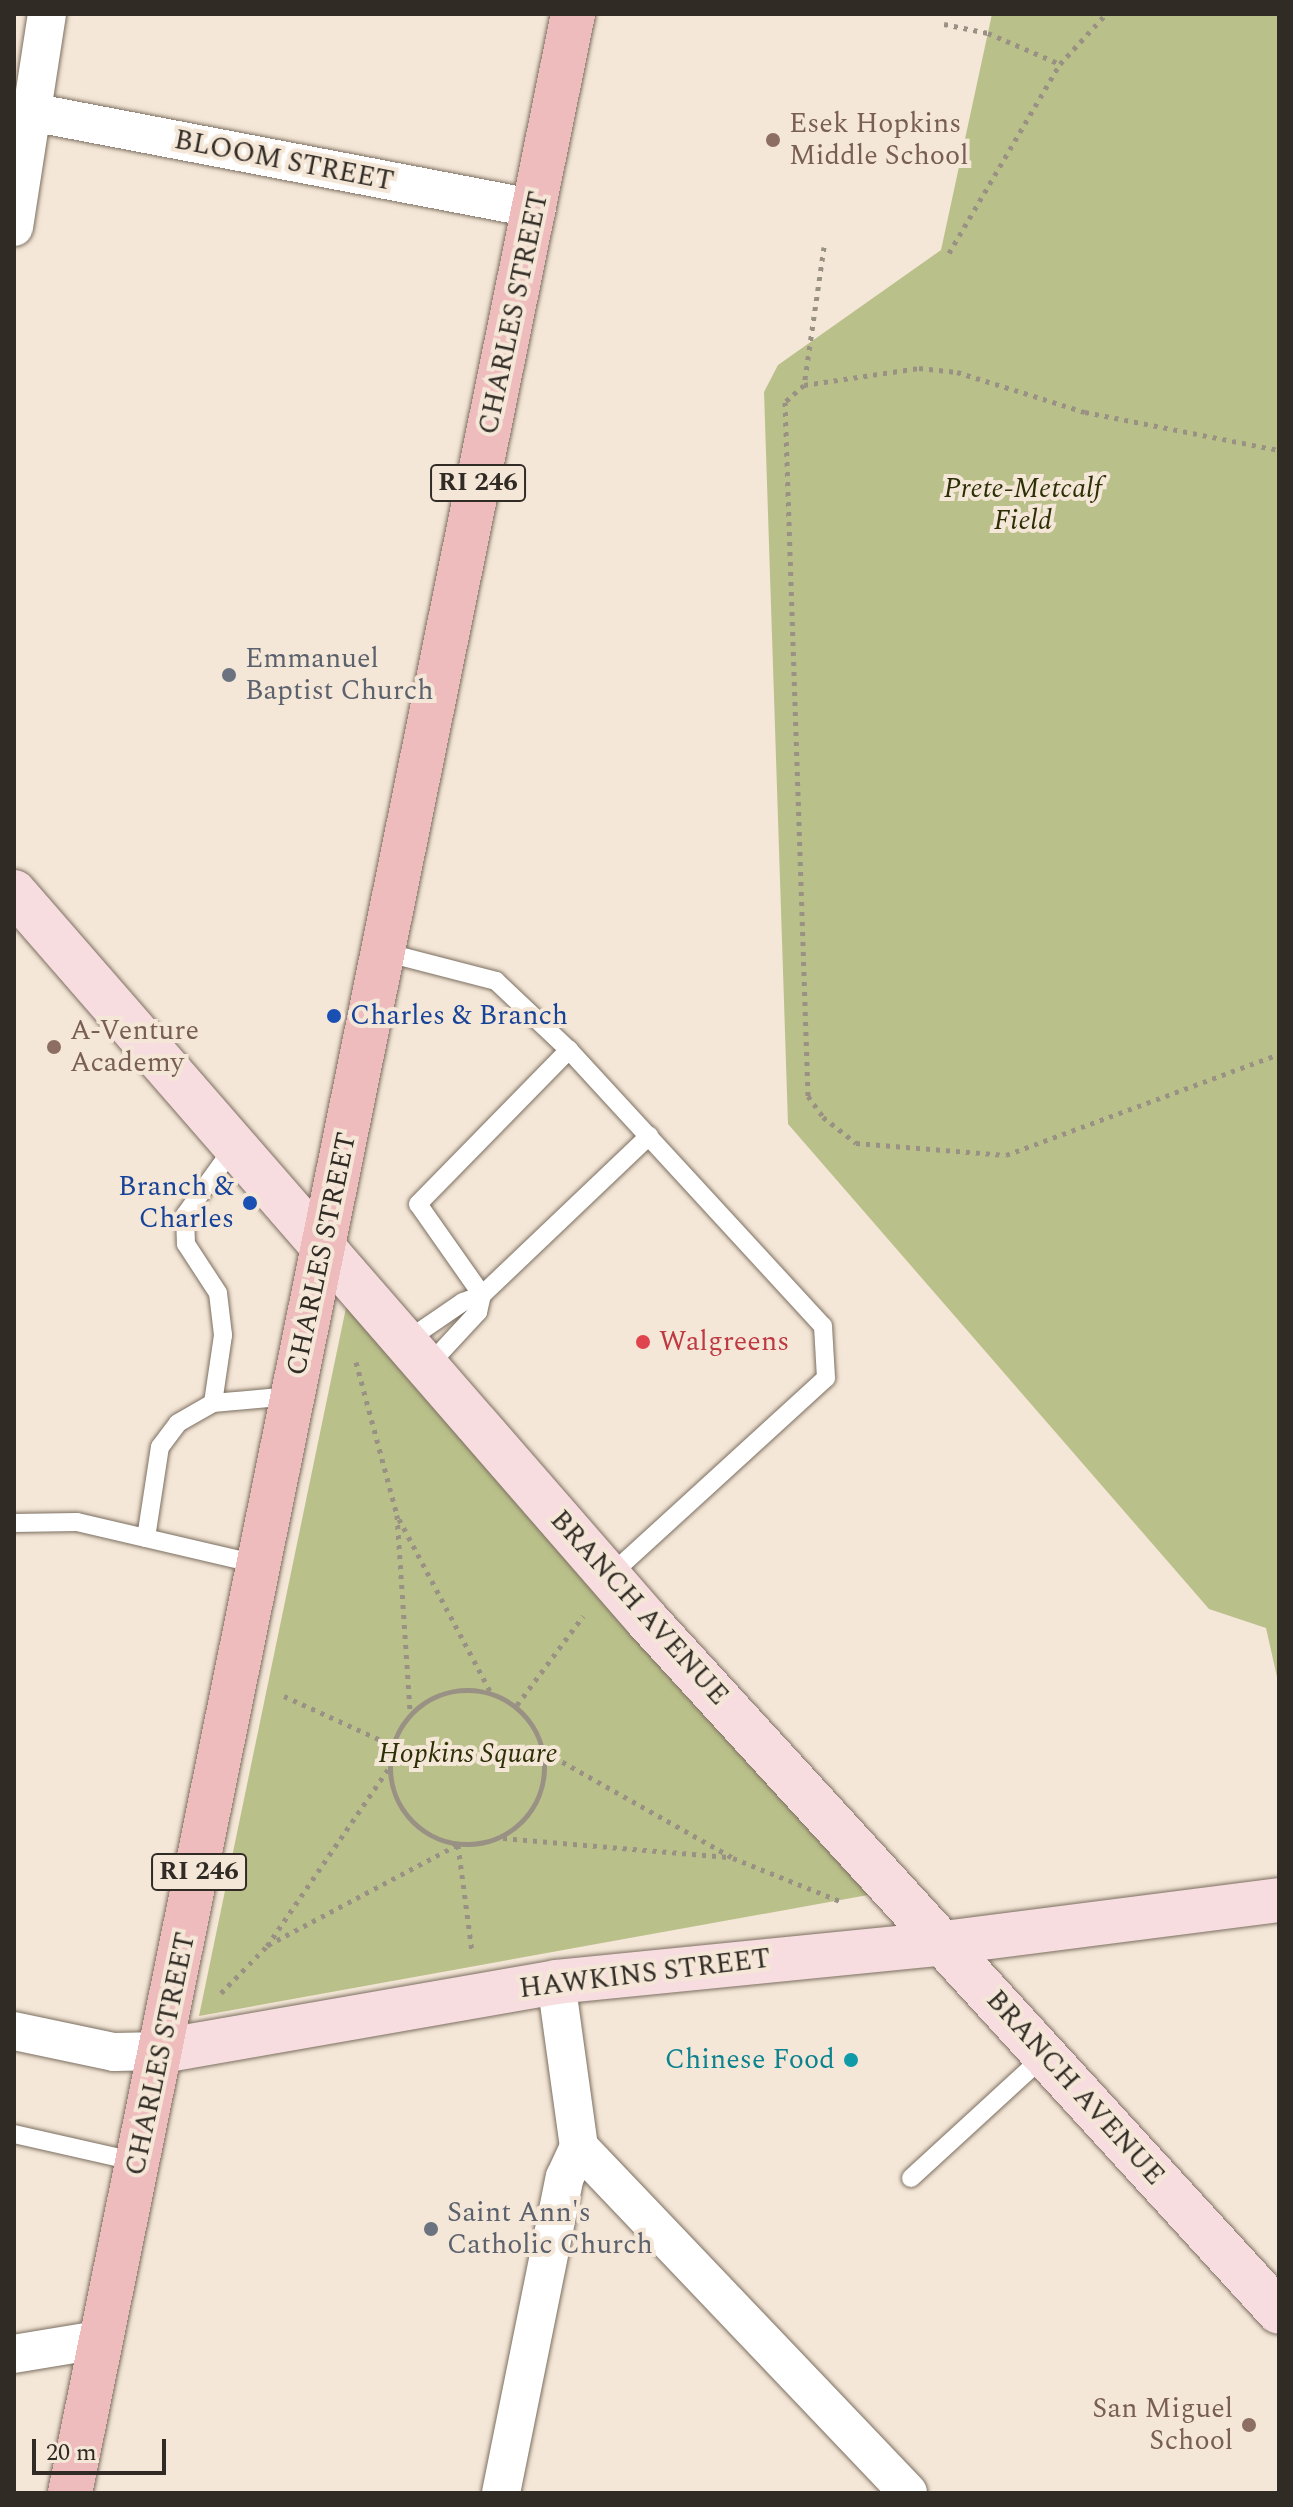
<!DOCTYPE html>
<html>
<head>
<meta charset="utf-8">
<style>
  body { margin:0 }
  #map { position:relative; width:1293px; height:2507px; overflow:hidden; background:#f5e7d7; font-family:Spectral,serif }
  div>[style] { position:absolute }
  .green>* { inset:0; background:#bac08a }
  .path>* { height:5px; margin-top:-2.5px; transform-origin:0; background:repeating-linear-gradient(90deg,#9a9185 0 4px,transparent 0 10px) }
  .path>.ring { margin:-2.5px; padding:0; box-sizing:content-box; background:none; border:5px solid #9a9185; border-radius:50% }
  .roads { filter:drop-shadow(0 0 2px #7b6f61) drop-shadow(0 0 2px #7b6f61) }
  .lane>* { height:18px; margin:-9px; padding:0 9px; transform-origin:9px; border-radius:9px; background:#fff }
  .street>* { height:38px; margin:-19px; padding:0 19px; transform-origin:19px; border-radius:19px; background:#fff }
  .secondary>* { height:44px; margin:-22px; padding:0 22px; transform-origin:22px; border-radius:22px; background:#f7dddf }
  .primary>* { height:44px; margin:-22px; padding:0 22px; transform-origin:22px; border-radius:22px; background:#efbcbe }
  .dots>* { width:22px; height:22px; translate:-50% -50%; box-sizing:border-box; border:4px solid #f5e7d7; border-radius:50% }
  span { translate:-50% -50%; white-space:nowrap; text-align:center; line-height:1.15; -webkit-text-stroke:8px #f5e7d7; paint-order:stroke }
  .shield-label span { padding:2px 6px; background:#f5e7d7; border:2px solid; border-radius:6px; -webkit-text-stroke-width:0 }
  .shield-label { font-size:26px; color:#302b25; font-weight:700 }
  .education-label { font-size:28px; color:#785e54 }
  .left { translate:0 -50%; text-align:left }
  .right { translate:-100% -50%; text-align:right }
  .street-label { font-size:28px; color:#302b25 }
  .park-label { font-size:28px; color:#2c2f05; font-style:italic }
  .worship-label { font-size:28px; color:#5b616d }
  .transit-label { font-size:28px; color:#164399 }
  .health-label { font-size:28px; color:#be3a42 }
  .culture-label { font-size:28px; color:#0d838f }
  .frame { position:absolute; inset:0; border:16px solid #302b25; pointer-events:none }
  .scale { position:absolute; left:32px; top:2439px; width:134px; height:36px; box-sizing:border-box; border:4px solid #302b25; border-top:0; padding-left:10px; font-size:24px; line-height:28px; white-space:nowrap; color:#302b25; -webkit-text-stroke:6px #f5e7d7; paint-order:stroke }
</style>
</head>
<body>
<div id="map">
  <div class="green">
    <i style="clip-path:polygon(992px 14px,1279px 14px,1279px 1686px,1266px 1628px,1209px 1609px,788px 1124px,764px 392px,778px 365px,941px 250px)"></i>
    <i style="clip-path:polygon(348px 1298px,868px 1895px,199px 2016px)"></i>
  </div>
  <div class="path">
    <i style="left:944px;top:24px;width:45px;rotate:11.6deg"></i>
    <i style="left:988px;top:33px;width:78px;rotate:23.3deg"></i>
    <i style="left:824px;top:247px;width:139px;rotate:98.2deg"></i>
    <i style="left:804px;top:385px;width:116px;rotate:-8.4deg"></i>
    <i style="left:919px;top:368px;width:38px;rotate:6deg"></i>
    <i style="left:957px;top:372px;width:134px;rotate:17.4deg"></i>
    <i style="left:1085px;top:412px;width:198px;rotate:11.1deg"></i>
    <i style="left:949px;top:253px;width:219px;rotate:-59.6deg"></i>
    <i style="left:1060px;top:64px;width:68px;rotate:-47.4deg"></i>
    <i style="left:804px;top:385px;width:25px;rotate:138deg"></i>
    <i style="left:785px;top:402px;width:694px;rotate:88.1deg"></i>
    <i style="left:808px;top:1096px;width:26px;rotate:54deg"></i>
    <i style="left:823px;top:1117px;width:42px;rotate:38.2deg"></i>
    <i style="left:856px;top:1143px;width:150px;rotate:4.6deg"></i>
    <i style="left:1006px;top:1155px;width:291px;rotate:-20.3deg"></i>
    <i style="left:356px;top:1362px;width:158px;rotate:75deg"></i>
    <i style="left:397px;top:1515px;width:197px;rotate:86.2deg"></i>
    <i style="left:399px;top:1519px;width:195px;rotate:62.1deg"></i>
    <i class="ring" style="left:390px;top:1690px;width:149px;height:149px"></i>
    <i style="left:284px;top:1696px;width:119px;rotate:24.4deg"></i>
    <i style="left:517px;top:1705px;width:111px;rotate:-53.4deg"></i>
    <i style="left:545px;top:1752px;width:216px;rotate:29.4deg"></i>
    <i style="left:733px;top:1858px;width:115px;rotate:21.9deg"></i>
    <i style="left:503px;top:1838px;width:226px;rotate:4.8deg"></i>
    <i style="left:458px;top:1845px;width:107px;rotate:82.5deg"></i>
    <i style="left:268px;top:1945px;width:214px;rotate:-27.9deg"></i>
    <i style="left:221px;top:1993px;width:66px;rotate:-45.6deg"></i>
    <i style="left:267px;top:1946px;width:214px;rotate:-55.6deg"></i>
  </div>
  <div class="roads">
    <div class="lane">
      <i style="left:384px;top:952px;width:116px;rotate:14.5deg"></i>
      <i style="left:496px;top:981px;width:100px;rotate:43.4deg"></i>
      <i style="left:569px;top:1050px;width:375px;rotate:47.4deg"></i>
      <i style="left:823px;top:1326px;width:52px;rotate:86.7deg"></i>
      <i style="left:826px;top:1378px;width:294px;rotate:137.6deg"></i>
      <i style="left:406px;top:1341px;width:69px;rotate:-34.4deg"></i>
      <i style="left:463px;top:1302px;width:20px;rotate:-20deg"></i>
      <i style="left:482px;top:1295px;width:231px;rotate:-43.6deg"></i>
      <i style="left:428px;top:1366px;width:74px;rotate:-47.2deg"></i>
      <i style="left:478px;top:1312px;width:17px;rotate:-77deg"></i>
      <i style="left:482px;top:1295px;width:111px;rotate:-125.1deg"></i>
      <i style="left:418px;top:1204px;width:216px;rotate:-45.6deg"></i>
      <i style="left:213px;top:1403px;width:69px;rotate:-81.6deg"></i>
      <i style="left:223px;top:1335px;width:42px;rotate:-96.8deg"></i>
      <i style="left:218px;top:1293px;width:59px;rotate:-123.1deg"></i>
      <i style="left:186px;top:1244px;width:29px;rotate:-92deg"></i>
      <i style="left:185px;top:1215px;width:84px;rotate:-54.2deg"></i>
      <i style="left:14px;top:1523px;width:63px;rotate:-0.9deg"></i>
      <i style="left:77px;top:1522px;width:186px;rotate:13.1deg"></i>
      <i style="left:146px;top:1538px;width:92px;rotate:-81.3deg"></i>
      <i style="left:160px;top:1447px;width:30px;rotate:-53deg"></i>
      <i style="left:178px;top:1423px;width:40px;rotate:-29.7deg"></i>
      <i style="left:213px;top:1403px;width:78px;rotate:-5.1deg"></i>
      <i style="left:14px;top:2134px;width:127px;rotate:12.7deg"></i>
      <i style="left:911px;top:2178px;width:182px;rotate:-42.5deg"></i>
    </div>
    <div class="street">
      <i style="left:31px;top:112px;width:515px;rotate:10.85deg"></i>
      <i style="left:14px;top:227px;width:216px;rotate:-81.2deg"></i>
      <i style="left:14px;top:2031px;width:102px;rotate:11.9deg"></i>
      <i style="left:114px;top:2052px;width:48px;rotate:-1.2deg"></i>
      <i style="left:579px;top:2147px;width:477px;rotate:46.4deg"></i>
      <i style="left:14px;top:2354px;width:86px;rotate:-9.4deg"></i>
      <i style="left:501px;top:2493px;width:322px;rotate:-78.6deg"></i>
      <i style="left:565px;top:2177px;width:33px;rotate:-65deg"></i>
      <i style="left:579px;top:2147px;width:167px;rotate:-97.9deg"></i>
    </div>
    <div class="secondary">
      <i style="left:14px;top:892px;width:965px;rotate:48.99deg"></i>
      <i style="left:647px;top:1620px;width:937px;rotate:47.59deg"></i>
      <i style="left:162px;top:2051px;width:400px;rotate:-9.9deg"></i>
      <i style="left:556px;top:1982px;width:390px;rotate:-5.7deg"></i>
      <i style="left:944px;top:1943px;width:338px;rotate:-7.3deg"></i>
    </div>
    <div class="primary">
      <i style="left:70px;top:2493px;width:2530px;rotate:-78.53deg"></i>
    </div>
  </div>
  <div class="dots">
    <i style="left:773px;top:140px;background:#8d6e63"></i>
    <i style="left:229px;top:675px;background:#6b7280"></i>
    <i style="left:334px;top:1016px;background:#1a4fb4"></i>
    <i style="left:54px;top:1047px;background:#8d6e63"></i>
    <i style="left:250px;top:1203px;background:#1a4fb4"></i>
    <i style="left:643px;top:1342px;background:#e0444e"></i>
    <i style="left:851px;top:2060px;background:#0f9aa8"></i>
    <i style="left:431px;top:2229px;background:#6b7280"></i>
    <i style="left:1249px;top:2425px;background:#8d6e63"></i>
  </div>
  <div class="shield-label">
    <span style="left:478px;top:483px">RI 246</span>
    <span style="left:199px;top:1872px">RI 246</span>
  </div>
  <div class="education-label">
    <span class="left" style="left:789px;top:140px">Esek Hopkins<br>Middle School</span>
    <span class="left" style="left:70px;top:1047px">A-Venture<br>Academy</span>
    <span class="right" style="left:1233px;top:2425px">San Miguel<br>School</span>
  </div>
  <div class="street-label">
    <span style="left:284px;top:161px;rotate:11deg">BLOOM STREET</span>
    <span style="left:514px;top:313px;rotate:-78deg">CHARLES STREET</span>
    <span style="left:322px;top:1254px;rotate:-78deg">CHARLES STREET</span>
    <span style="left:639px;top:1608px;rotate:48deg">BRANCH AVENUE</span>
    <span style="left:645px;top:1974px;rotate:-7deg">HAWKINS STREET</span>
    <span style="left:161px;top:2054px;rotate:-78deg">CHARLES STREET</span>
    <span style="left:1075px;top:2088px;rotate:48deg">BRANCH AVENUE</span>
  </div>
  <div class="park-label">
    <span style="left:1023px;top:505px">Prete-Metcalf<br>Field</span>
    <span style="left:468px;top:1754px">Hopkins Square</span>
  </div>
  <div class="worship-label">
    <span class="left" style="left:245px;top:675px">Emmanuel<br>Baptist Church</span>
    <span class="left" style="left:447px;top:2229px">Saint Ann's<br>Catholic Church</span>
  </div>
  <div class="transit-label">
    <span class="left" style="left:350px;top:1016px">Charles &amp; Branch</span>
    <span class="right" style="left:234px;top:1203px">Branch &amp;<br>Charles</span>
  </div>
  <div class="health-label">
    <span class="left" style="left:659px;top:1342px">Walgreens</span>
  </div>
  <div class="culture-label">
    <span class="right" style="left:835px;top:2060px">Chinese Food</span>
  </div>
  <div class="frame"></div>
  <div class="scale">20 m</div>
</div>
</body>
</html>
